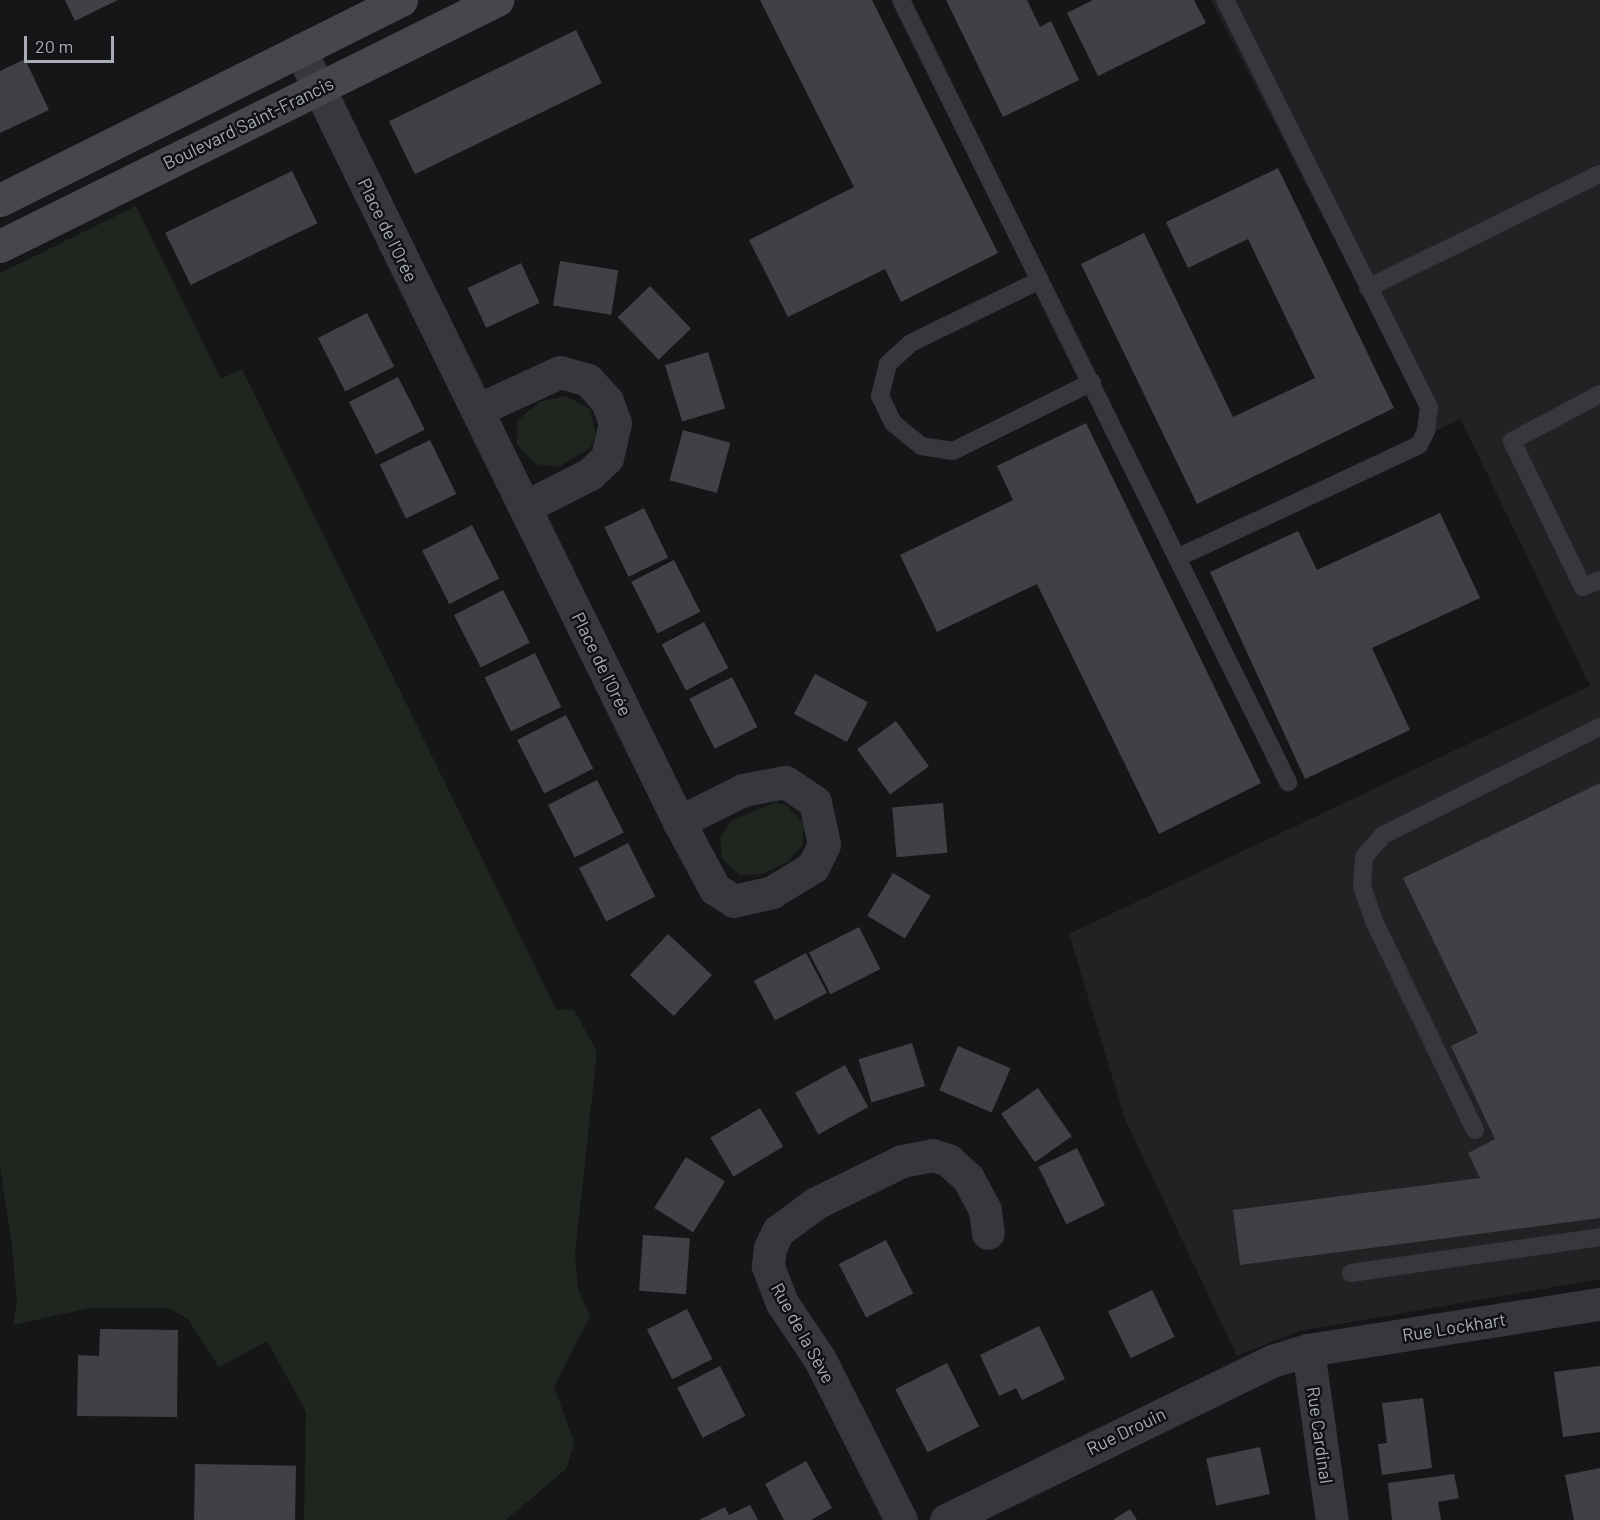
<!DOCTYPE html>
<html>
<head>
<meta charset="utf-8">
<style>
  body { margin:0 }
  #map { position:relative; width:1600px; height:1520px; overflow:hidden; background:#161618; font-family:Barlow,sans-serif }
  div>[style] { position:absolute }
  .built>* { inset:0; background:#222225 }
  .green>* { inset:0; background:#1e261f }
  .building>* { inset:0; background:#404145; transform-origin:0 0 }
  .lane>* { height:18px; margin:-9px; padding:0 9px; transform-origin:9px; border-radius:9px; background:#37383d }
  .street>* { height:33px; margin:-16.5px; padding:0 16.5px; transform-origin:16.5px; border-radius:16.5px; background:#37383d }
  .secondary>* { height:33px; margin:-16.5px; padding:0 16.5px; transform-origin:16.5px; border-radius:16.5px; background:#45474d }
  span { translate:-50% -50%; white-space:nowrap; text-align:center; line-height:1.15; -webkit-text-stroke:5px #111113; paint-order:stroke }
  .street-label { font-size:18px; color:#a8adb8 }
  .scale { position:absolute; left:24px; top:36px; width:90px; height:27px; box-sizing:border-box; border:3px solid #a8adb8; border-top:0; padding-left:8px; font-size:18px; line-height:21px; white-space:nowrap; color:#a8adb8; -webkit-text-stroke:4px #111113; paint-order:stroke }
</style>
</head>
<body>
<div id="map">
  <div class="built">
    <i style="clip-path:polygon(1211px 0,1600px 0,1600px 1279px,1299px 1331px,1237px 1356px,1125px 1119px,1069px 934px,1590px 686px,1462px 422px,1460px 419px,1434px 432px)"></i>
  </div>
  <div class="green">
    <i style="clip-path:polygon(136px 206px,221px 379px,242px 369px,556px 1009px,574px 1010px,597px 1052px,575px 1253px,578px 1289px,590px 1316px,554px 1387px,574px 1442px,567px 1468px,506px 1520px,304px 1520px,306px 1412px,267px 1341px,219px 1367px,188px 1319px,168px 1308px,89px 1308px,13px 1325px,17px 1301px,12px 1246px,0 1167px,0 273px)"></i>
    <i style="clip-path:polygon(566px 396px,590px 409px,596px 434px,591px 447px,559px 467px,535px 464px,517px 444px,517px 421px,539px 402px)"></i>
    <i style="clip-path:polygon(773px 803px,785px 804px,804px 823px,802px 846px,787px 862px,762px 874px,740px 875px,722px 859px,720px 838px,731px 821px)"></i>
  </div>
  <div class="building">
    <i style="clip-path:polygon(65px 0,118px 0,75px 21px)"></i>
    <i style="clip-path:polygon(760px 0,872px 0,998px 253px,901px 302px,885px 269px,788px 317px,749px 240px,854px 187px)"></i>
    <i style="clip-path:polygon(946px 0,1027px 0,1040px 27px,1051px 21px,1079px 80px,1003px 117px)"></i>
    <i style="clip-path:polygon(1093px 0,1194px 0,1206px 23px,1098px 76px,1067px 13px)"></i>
    <i style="left:576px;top:30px;width:59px;height:208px;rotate:64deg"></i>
    <i style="clip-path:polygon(25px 59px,49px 110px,0 133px,0 71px)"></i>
    <i style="clip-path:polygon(1278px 168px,1394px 408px,1197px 504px,1081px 264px,1144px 233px,1233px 417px,1315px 378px,1248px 239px,1188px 268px,1166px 222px)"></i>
    <i style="left:292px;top:171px;width:58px;height:141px;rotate:64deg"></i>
    <i style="left:560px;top:261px;width:59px;height:45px;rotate:9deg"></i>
    <i style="left:521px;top:263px;width:44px;height:59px;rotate:65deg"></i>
    <i style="left:650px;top:286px;width:59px;height:45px;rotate:46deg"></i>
    <i style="left:367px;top:313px;width:60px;height:55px;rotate:63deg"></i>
    <i style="left:708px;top:352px;width:59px;height:45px;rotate:73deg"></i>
    <i style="left:398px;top:377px;width:59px;height:55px;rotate:63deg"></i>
    <i style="clip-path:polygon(1086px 423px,1261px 783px,1159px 834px,1037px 584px,937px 632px,900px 555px,1013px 500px,997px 466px)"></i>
    <i style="left:683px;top:430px;width:49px;height:52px;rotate:15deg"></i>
    <i style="left:430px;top:440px;width:60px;height:56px;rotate:64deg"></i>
    <i style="left:644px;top:508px;width:55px;height:44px;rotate:64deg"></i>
    <i style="clip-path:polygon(1440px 513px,1480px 598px,1372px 648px,1410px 730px,1305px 779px,1210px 572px,1298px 531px,1317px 570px)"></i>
    <i style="left:472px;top:525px;width:60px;height:56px;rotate:63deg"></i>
    <i style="left:674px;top:560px;width:58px;height:48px;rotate:63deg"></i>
    <i style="left:503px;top:590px;width:59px;height:55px;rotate:63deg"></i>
    <i style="left:704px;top:622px;width:52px;height:48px;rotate:62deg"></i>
    <i style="left:535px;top:653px;width:60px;height:56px;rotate:64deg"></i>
    <i style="left:815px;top:674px;width:60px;height:45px;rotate:28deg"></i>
    <i style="left:732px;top:677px;width:56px;height:48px;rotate:63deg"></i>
    <i style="left:566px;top:715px;width:60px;height:55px;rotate:63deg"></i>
    <i style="left:896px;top:721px;width:56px;height:48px;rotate:54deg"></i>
    <i style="left:597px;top:780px;width:59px;height:55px;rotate:63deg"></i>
    <i style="clip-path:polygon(1600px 783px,1600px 1218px,1240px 1265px,1233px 1210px,1480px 1178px,1468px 1153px,1495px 1139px,1451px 1046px,1478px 1033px,1403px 878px)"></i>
    <i style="left:943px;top:803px;width:50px;height:51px;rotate:85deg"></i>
    <i style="left:628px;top:843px;width:60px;height:55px;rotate:63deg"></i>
    <i style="left:893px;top:873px;width:44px;height:50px;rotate:31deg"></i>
    <i style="left:859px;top:927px;width:47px;height:56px;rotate:63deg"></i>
    <i style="left:668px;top:934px;width:60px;height:56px;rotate:43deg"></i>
    <i style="left:806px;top:953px;width:45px;height:59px;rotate:62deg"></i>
    <i style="left:912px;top:1043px;width:45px;height:56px;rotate:73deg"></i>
    <i style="left:958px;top:1046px;width:57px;height:48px;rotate:23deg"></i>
    <i style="left:845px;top:1065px;width:48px;height:57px;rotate:61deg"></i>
    <i style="left:1038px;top:1088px;width:59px;height:45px;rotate:55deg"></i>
    <i style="left:760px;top:1108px;width:45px;height:58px;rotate:59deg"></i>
    <i style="left:1077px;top:1148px;width:64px;height:43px;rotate:64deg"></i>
    <i style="left:686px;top:1157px;width:46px;height:60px;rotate:32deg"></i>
    <i style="left:643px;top:1235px;width:47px;height:56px;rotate:4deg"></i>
    <i style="left:886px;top:1240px;width:60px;height:53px;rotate:63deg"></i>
    <i style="left:1152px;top:1290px;width:52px;height:49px;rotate:64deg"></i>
    <i style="left:687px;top:1309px;width:56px;height:45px;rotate:63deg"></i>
    <i style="clip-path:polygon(1039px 1326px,1065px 1379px,1022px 1400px,1016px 1388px,999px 1396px,980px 1355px)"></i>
    <i style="clip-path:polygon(100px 1329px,178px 1330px,177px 1417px,77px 1416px,78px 1355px,99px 1356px)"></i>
    <i style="left:947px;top:1363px;width:71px;height:58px;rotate:63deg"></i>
    <i style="left:720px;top:1366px;width:56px;height:48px;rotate:63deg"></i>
    <i style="clip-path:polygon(1600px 1366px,1600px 1432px,1563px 1437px,1554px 1372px)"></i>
    <i style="clip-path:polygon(1423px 1398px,1432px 1468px,1382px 1475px,1378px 1444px,1387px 1443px,1382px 1403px)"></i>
    <i style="left:1260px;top:1447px;width:48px;height:55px;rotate:78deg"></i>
    <i style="clip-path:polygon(806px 1461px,832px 1508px,811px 1520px,784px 1520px,765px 1484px)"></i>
    <i style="left:195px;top:1464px;width:101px;height:56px;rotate:1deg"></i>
    <i style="clip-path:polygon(1600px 1468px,1600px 1520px,1574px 1520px,1565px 1475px)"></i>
    <i style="clip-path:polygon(1454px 1474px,1459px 1498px,1438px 1502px,1441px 1520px,1392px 1520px,1388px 1483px)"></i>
    <i style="clip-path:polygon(750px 1505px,758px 1520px,699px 1520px,725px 1507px,729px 1515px)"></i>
    <i style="clip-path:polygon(1130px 1509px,1137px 1520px,1113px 1520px)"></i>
  </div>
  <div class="lane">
    <i style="left:901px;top:0;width:873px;rotate:63.67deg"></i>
    <i style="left:1040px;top:280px;width:144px;rotate:154deg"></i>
    <i style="left:911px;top:343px;width:31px;rotate:138deg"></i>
    <i style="left:888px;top:364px;width:33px;rotate:104deg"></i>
    <i style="left:880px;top:396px;width:30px;rotate:64deg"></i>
    <i style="left:893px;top:423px;width:36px;rotate:39deg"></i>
    <i style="left:921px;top:446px;width:32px;rotate:9deg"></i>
    <i style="left:953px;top:451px;width:155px;rotate:-26.4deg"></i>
    <i style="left:1368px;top:288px;width:258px;rotate:-26.2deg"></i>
    <i style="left:1600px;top:394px;width:100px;rotate:151.9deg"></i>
    <i style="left:1512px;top:441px;width:162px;rotate:64.1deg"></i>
    <i style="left:1583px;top:587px;width:18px;rotate:-22deg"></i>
    <i style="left:1179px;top:557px;width:265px;rotate:-25deg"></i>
    <i style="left:1419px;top:445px;width:16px;rotate:-63deg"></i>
    <i style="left:1426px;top:431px;width:24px;rotate:-83deg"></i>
    <i style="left:1429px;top:407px;width:455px;rotate:-116.6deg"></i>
    <i style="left:1475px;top:1130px;width:232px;rotate:-115.8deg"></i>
    <i style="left:1374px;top:921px;width:36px;rotate:-109deg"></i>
    <i style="left:1362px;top:887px;width:30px;rotate:-86deg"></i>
    <i style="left:1364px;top:857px;width:29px;rotate:-49deg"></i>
    <i style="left:1383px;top:835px;width:242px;rotate:-26.5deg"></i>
    <i style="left:1351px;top:1273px;width:252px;rotate:-8.2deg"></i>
  </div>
  <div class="street">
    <i style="left:300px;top:50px;width:860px;rotate:63.85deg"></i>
    <i style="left:679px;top:822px;width:76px;rotate:61.8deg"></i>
    <i style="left:715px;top:889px;width:22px;rotate:32deg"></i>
    <i style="left:734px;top:901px;width:39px;rotate:-13deg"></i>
    <i style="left:772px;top:892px;width:48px;rotate:-31.4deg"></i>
    <i style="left:813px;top:867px;width:25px;rotate:-64deg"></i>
    <i style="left:824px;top:844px;width:43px;rotate:-102.1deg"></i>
    <i style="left:815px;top:802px;width:36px;rotate:-146deg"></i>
    <i style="left:785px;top:782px;width:43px;rotate:169.2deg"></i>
    <i style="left:743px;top:790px;width:72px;rotate:153.4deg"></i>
    <i style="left:477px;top:410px;width:91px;rotate:-24.6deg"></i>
    <i style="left:560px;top:372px;width:29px;rotate:16deg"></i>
    <i style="left:588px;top:380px;width:28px;rotate:48deg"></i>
    <i style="left:607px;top:401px;width:23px;rotate:70deg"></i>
    <i style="left:615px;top:423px;width:36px;rotate:103deg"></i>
    <i style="left:607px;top:458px;width:23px;rotate:137deg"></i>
    <i style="left:590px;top:474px;width:73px;rotate:153.1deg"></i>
    <i style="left:1308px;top:1350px;width:172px;rotate:82deg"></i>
    <i style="left:901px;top:1520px;width:182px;rotate:-116.8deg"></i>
    <i style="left:819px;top:1358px;width:66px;rotate:-123.9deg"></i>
    <i style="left:782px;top:1303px;width:40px;rotate:-111deg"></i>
    <i style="left:768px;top:1266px;width:18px;rotate:-84deg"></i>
    <i style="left:770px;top:1248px;width:19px;rotate:-65deg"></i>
    <i style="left:778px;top:1231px;width:47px;rotate:-36.4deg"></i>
    <i style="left:816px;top:1203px;width:96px;rotate:-26deg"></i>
    <i style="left:902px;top:1161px;width:31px;rotate:-11deg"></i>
    <i style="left:932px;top:1155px;width:17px;rotate:17deg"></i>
    <i style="left:948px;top:1160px;width:27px;rotate:42deg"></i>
    <i style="left:968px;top:1178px;width:36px;rotate:62deg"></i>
    <i style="left:985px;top:1210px;width:23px;rotate:83deg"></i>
    <i style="left:946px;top:1520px;width:363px;rotate:-26deg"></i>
    <i style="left:1272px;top:1361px;width:38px;rotate:-17deg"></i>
    <i style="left:1308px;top:1350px;width:296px;rotate:-9deg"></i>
  </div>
  <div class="secondary">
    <i style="left:0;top:200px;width:448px;rotate:-26.5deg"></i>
    <i style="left:0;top:246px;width:555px;rotate:-26.33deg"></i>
  </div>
  <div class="street-label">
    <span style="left:248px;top:123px;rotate:-26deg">Boulevard Saint-Francis</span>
    <span style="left:388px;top:230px;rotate:64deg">Place de l'Orée</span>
    <span style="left:602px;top:664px;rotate:64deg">Place de l'Orée</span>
    <span style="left:1454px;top:1327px;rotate:-9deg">Rue Lockhart</span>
    <span style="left:803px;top:1333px;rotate:61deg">Rue de la Sève</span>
    <span style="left:1126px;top:1431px;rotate:-26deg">Rue Drouin</span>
    <span style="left:1320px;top:1435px;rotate:82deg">Rue Cardinal</span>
  </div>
  <div class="scale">20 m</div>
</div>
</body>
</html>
